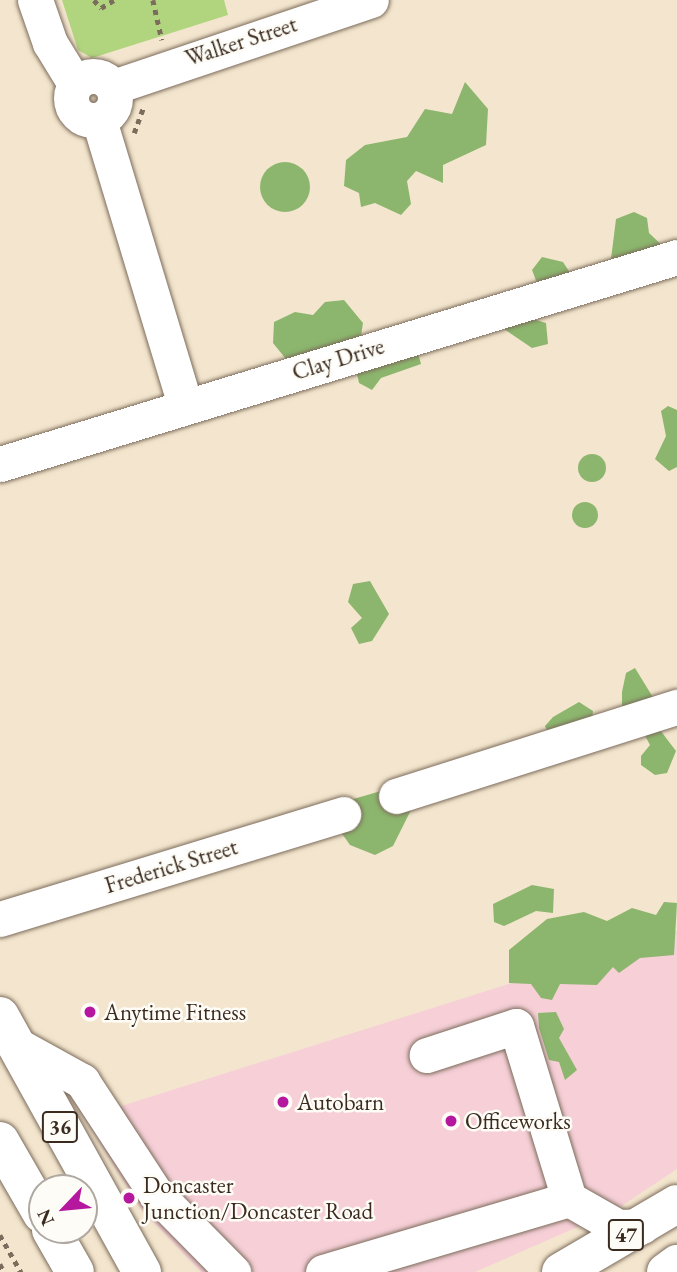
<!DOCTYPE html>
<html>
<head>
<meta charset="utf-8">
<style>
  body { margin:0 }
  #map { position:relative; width:677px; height:1272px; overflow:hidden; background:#f4e6ce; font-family:"EB Garamond",serif }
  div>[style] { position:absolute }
  .built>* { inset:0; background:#f6cfd7 }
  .green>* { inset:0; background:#b1d57e }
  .forest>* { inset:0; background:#8cb66d }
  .round { border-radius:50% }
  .path>* { height:4.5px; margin-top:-2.25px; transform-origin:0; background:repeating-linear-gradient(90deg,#7c6c5c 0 5px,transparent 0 10px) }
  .roads { filter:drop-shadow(0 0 2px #7c6c5c) drop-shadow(0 0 2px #7c6c5c) }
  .minor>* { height:35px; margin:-17.5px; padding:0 17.5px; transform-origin:17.5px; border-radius:17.5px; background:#fff }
  .minor>.ring { margin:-17.5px; padding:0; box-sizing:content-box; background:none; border:35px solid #fff; border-radius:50% }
  .major>* { height:38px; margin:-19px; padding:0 19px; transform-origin:19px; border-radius:19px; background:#fff }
  .dots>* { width:19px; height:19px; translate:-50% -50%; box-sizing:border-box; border:4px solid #fdfcf7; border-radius:50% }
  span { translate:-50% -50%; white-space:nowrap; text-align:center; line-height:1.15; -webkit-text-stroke:5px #fdfcf7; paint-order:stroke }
  .shield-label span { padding:2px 5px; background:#fdfcf7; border:2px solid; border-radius:5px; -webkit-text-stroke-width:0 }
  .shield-label { font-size:21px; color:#3b2a1e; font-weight:700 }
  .street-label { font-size:23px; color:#3b2a1e }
  .poi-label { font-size:23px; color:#3b2a1e }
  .left { translate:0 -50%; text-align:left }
  .north { position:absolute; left:28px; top:1174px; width:70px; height:70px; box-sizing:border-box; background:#fdfcf7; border:2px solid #afa8a0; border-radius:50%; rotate:244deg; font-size:19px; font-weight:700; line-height:28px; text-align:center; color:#3b2a1e }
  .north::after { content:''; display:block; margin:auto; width:24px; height:32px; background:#b5179e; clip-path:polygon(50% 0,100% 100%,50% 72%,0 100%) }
</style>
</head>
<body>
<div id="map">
  <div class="built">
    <i style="clip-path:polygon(677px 931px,677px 1169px,614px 1211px,475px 1272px,201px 1272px,142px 1210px,63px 1084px,115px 1108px)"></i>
  </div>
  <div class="green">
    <i style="clip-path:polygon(62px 0,224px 0,228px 15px,92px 58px,78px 50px)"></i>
  </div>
  <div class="forest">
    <i style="clip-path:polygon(465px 82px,488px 109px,486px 145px,443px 165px,443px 183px,416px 171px,407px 181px,411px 204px,401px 215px,375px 203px,361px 207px,359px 193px,344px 186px,346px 160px,365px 145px,407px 137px,425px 109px,452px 114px)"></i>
    <i class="round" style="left:260px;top:162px;width:50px;height:50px"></i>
    <i style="clip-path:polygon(634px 212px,647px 218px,649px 233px,666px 249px,611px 259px,616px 219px)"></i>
    <i style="clip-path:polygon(542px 257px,563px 262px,572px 276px,537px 283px,532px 270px)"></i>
    <i style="clip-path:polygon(344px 300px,363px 323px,361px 336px,290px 364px,273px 343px,274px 322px,295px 312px,313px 315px,325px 302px)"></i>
    <i style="clip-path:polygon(523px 316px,546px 323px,548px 344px,532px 348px,501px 327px)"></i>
    <i style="clip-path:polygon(418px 353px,421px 364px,381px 378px,372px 390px,359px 383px,356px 370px)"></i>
    <i style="clip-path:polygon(668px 406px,677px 410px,677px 467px,669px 471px,655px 459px,666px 436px,661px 411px)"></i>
    <i class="round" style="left:578px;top:454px;width:28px;height:28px"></i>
    <i class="round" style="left:572px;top:502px;width:26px;height:26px"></i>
    <i style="clip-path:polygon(370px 581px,389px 614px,372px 641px,359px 644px,351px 628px,362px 618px,348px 602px,353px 584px)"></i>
    <i style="clip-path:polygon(635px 668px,654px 699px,635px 709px,622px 706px,622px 692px,626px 673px)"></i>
    <i style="clip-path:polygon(579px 702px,593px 711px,591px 727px,548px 733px,545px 726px,553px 717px)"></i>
    <i style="clip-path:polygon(657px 726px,676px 751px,667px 773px,655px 775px,641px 765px,641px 756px,650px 745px,642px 730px)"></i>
    <i style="clip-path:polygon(381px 791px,411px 810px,393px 846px,375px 855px,350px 845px,338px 828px,343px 802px)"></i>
    <i style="clip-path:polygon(532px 885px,554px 889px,553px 913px,536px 911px,504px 926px,494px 922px,493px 904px)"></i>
    <i style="clip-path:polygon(664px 902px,677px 903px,674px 955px,640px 958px,619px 973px,613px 967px,597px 985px,560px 984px,552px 1000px,541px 998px,531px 984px,509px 983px,509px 950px,547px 919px,584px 912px,607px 921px,632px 908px,656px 915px)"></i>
    <i style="clip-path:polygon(556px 1012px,564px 1029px,559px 1038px,577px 1070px,565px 1080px,559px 1062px,549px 1060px,539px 1028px,538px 1013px)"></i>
  </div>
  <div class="path">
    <i style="left:94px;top:0;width:11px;rotate:49deg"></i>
    <i style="left:101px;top:8px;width:15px;rotate:-32deg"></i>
    <i style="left:153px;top:0;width:41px;rotate:77.3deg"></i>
    <i style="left:134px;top:133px;width:29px;rotate:-70deg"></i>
    <i style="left:0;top:1235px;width:43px;rotate:60.4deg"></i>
    <i style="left:0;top:1264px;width:9px;rotate:63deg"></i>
  </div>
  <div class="roads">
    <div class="minor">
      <i style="left:35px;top:0;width:46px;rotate:70.8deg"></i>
      <i style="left:50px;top:43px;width:48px;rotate:58.6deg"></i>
      <i class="ring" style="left:71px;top:76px;width:9px;height:9px"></i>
      <i style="left:113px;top:87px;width:272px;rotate:-18.6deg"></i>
      <i style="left:99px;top:120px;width:298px;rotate:73.2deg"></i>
      <i style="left:0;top:464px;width:708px;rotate:-17deg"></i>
      <i style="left:396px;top:796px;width:295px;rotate:-17.6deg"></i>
      <i style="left:0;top:919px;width:359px;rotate:-17deg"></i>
      <i style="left:15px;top:1044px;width:77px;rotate:28.9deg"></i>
      <i style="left:82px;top:1081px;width:135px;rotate:56.8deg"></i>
      <i style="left:156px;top:1194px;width:110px;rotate:45.4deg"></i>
      <i style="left:569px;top:1199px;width:56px;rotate:29.7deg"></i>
      <i style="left:618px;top:1227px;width:24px;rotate:-2deg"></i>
      <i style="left:323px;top:1272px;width:257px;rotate:-16.5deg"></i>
      <i style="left:569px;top:1199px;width:181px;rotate:-107deg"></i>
      <i style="left:516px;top:1026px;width:94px;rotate:162deg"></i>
    </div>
    <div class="major">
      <i style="left:0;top:1016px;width:293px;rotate:61deg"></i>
      <i style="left:0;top:1141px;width:84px;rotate:60.1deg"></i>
      <i style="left:51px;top:1230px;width:48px;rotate:60.3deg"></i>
      <i style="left:561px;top:1272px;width:134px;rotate:-30.4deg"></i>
      <i style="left:666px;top:1272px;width:14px;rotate:-36deg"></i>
    </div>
  </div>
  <div class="dots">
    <i style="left:90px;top:1012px;background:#b5179e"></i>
    <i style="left:283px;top:1102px;background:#b5179e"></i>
    <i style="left:451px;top:1121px;background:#b5179e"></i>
    <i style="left:129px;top:1198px;background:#b5179e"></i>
  </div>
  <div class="shield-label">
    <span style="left:60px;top:1127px">36</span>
    <span style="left:626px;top:1235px">47</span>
  </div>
  <div class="street-label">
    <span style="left:241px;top:41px;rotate:-18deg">Walker Street</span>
    <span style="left:338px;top:359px;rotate:-17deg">Clay Drive</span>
    <span style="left:171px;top:866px;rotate:-17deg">Frederick Street</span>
  </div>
  <div class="poi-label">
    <span class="left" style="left:104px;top:1012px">Anytime Fitness</span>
    <span class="left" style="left:297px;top:1102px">Autobarn</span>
    <span class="left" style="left:465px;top:1121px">Officeworks</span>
    <span class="left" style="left:143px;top:1198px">Doncaster<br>Junction/Doncaster Road</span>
  </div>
  <div class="north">N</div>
</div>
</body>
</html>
